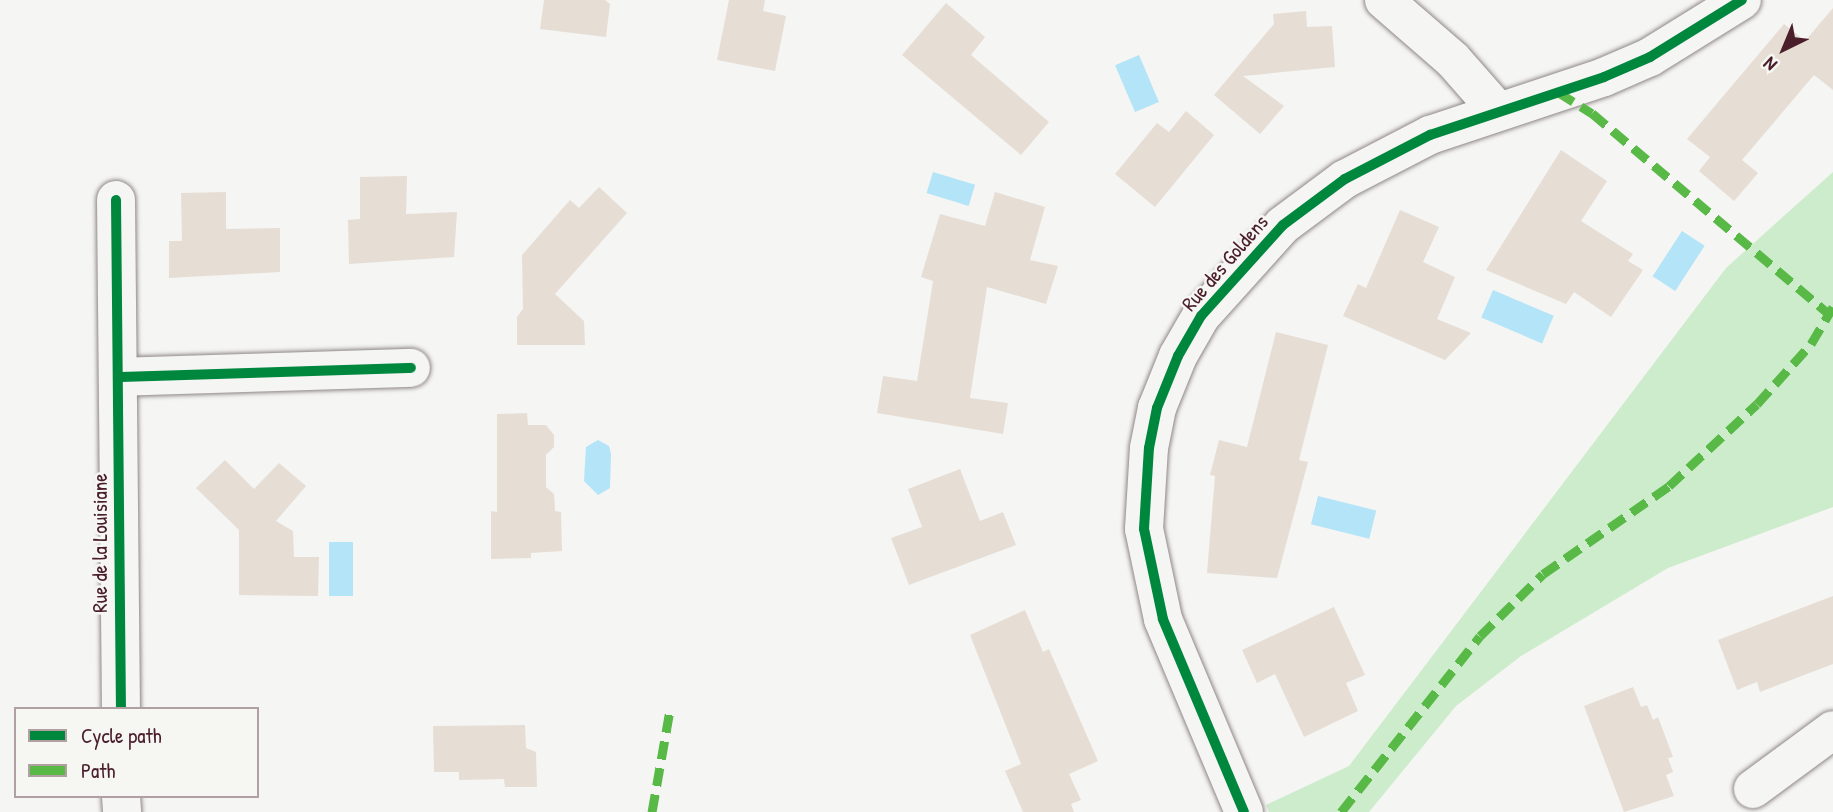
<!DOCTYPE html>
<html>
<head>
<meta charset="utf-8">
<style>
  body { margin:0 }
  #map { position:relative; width:1833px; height:812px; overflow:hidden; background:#f5f5f3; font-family:"Patrick Hand",sans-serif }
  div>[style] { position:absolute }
  .green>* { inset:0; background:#cdeccb }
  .water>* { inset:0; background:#b3e4f7; transform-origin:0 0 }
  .building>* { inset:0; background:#e6ddd5 }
  .roads { filter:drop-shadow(0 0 2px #8f8788) drop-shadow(0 0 2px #8f8788) }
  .minor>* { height:38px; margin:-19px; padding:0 19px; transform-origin:19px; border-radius:19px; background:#f5f5f3 }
  .quiet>* { height:9px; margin-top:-4.5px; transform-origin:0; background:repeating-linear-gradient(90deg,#58b947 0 18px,transparent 0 27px) }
  .cycleway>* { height:10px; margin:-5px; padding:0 5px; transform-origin:5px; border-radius:5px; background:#00873e }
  span { translate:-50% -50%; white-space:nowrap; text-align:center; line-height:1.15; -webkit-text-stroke:5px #f6f6f2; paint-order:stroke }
  .street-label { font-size:21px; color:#4a1f2b }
  .legend { position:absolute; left:14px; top:707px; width:245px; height:91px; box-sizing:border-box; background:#f6f6f2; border:2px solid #b1a0a2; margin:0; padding:9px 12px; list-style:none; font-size:21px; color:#4a1f2b }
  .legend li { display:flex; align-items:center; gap:14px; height:35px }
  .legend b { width:35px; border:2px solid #b1a0a2 }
  .north { position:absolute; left:1749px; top:14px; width:70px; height:70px; -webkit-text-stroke:5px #f6f6f2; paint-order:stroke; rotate:223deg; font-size:19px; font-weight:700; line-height:28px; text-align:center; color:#4a1f2b }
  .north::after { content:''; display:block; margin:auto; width:24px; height:32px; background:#4a1f2b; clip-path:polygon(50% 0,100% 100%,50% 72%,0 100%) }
</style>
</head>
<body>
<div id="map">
  <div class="green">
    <i style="clip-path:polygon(1833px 172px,1833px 507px,1668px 568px,1521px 656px,1456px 706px,1369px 812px,1269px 812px,1266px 805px,1349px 766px,1726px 268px)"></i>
  </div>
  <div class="water">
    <i style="left:1139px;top:55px;width:51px;height:26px;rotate:67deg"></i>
    <i style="left:933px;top:172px;width:44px;height:22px;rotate:17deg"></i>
    <i style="left:1682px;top:231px;width:27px;height:54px;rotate:33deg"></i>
    <i style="left:1493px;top:290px;width:66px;height:30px;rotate:23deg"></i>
    <i style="clip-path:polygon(598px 440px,609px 446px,611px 454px,610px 488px,598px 495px,584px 481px,586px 447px)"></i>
    <i style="left:1318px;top:496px;width:60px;height:29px;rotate:14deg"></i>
    <i style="left:329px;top:542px;width:24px;height:54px"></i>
  </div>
  <div class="building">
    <i style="clip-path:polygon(544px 0,605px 0,610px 4px,606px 37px,540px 29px)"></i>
    <i style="clip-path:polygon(729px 0,765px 0,763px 11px,786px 16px,775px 71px,717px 60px)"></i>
    <i style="clip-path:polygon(946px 3px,985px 37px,971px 55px,1049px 122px,1021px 155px,902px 55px)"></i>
    <i style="clip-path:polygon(1833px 8px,1833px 90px,1814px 75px,1742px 160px,1758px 173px,1734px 201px,1699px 171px,1710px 157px,1687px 139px,1784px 24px,1805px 41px)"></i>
    <i style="clip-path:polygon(1306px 11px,1307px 27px,1332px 26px,1335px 67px,1243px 76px,1284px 106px,1260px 134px,1214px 95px,1274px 24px,1273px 14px)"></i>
    <i style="clip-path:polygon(1186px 111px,1214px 135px,1155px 207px,1115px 174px,1157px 123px,1169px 132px)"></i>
    <i style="clip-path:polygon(1561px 150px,1607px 181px,1581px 221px,1633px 254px,1628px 261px,1643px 270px,1611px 317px,1574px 292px,1566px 304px,1486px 270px)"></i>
    <i style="clip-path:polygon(407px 176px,406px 214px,457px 212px,454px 257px,349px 264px,348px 220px,360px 219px,360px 177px)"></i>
    <i style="clip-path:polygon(599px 187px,627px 213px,555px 294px,584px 321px,585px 345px,517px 345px,517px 317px,523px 309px,522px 255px,570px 200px,579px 208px)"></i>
    <i style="clip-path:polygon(226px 192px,226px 229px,280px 228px,280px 272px,169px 278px,169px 241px,182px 241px,181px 193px)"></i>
    <i style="clip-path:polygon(995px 192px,1045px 207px,1030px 260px,1058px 266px,1046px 304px,987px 287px,970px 398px,1008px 403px,1003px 434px,877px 413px,883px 376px,917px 381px,933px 281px,921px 277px,940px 214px,985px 226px)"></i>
    <i style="clip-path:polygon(1400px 210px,1439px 227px,1423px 262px,1455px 277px,1437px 319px,1471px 333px,1445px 360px,1343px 316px,1358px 284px,1366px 288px)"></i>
    <i style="clip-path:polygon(1276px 332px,1328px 345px,1299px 460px,1308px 462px,1277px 578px,1207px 573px,1215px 476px,1210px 475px,1219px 440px,1247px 447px)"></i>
    <i style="clip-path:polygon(527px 413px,528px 425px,546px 425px,554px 435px,554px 447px,546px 455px,546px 487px,554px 494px,555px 511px,561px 512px,562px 551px,531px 553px,531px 558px,491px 559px,491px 511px,497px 512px,497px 414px)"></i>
    <i style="clip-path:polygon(225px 460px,254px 489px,279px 463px,306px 486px,276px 521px,293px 531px,294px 557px,319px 557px,318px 596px,239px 595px,239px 530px,196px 488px)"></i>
    <i style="clip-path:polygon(960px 469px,980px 521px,1003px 512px,1016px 545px,909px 585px,891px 538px,922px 527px,908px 489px)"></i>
    <i style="clip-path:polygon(1833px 596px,1833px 664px,1760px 692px,1757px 682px,1737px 690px,1718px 640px)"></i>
    <i style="clip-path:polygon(1334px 607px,1365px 675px,1346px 683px,1358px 711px,1304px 737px,1275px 674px,1257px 683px,1242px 650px)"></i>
    <i style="clip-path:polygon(1025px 610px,1043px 652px,1049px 649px,1098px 761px,1069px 774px,1081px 800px,1071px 804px,1074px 812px,1023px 812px,1005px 771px,1021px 764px,970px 635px)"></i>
    <i style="clip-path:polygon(1633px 687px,1641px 707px,1647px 705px,1653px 720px,1658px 717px,1673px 757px,1668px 758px,1673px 772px,1666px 775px,1674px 796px,1624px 812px,1584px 706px)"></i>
    <i style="clip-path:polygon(525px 725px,526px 748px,536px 752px,537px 787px,505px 787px,504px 779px,459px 780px,459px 772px,434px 772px,433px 726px)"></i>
  </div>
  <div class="roads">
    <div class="minor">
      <i style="left:1384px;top:0;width:91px;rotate:41deg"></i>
      <i style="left:1453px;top:60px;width:67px;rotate:48.7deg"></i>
      <i style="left:116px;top:200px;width:509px;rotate:89.44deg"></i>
      <i style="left:118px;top:377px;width:293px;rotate:-1.8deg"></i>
      <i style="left:1753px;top:789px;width:99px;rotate:-36.4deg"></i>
      <i style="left:121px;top:796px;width:16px;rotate:86deg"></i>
      <i style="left:1244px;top:812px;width:209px;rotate:-112.8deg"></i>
      <i style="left:1163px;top:619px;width:92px;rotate:-101.9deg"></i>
      <i style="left:1144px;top:529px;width:81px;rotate:-86.5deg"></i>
      <i style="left:1149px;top:448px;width:41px;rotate:-78.7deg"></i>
      <i style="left:1157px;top:408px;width:56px;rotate:-68deg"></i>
      <i style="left:1178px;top:356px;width:46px;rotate:-60.1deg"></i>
      <i style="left:1201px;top:316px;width:122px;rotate:-48deg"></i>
      <i style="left:1283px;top:225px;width:77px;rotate:-36.6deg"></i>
      <i style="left:1345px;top:179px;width:96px;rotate:-27.4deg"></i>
      <i style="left:1430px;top:135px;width:183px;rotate:-18.4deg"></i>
      <i style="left:1604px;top:77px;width:50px;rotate:-23.5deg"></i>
      <i style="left:1650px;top:57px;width:108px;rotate:-31.8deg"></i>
    </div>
  </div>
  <div class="quiet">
    <i style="left:1558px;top:92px;width:40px;rotate:32deg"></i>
    <i style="left:1592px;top:113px;width:311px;rotate:40.3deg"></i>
    <i style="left:652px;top:812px;width:104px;rotate:-80deg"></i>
    <i style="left:1341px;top:812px;width:224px;rotate:-51.7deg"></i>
    <i style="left:1480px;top:636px;width:88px;rotate:-44.5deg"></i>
    <i style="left:1543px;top:574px;width:154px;rotate:-34.9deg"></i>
    <i style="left:1669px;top:486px;width:120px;rotate:-43deg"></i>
    <i style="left:1757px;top:404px;width:81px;rotate:-48deg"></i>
    <i style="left:1811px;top:344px;width:43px;rotate:-59.3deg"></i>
  </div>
  <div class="cycleway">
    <i style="left:116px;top:200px;width:509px;rotate:89.44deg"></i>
    <i style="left:118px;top:377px;width:293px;rotate:-1.8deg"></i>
    <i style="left:1244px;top:812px;width:209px;rotate:-112.8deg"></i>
    <i style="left:1163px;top:619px;width:92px;rotate:-101.9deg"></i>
    <i style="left:1144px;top:529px;width:81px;rotate:-86.5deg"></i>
    <i style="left:1149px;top:448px;width:41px;rotate:-78.7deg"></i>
    <i style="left:1157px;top:408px;width:56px;rotate:-68deg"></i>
    <i style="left:1178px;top:356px;width:46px;rotate:-60.1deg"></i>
    <i style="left:1201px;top:316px;width:122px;rotate:-48deg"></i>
    <i style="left:1283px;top:225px;width:77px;rotate:-36.6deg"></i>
    <i style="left:1345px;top:179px;width:96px;rotate:-27.4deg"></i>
    <i style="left:1430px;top:135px;width:183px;rotate:-18.4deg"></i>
    <i style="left:1604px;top:77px;width:50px;rotate:-23.5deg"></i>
    <i style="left:1650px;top:57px;width:108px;rotate:-31.8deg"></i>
  </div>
  <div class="street-label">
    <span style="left:1225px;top:263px;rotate:-49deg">Rue des Goldens</span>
    <span style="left:100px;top:543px;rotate:-90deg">Rue de la Louisiane</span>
  </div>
  <ul class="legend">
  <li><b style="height:9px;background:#00873e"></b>Cycle path</li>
  <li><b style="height:9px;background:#58b947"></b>Path</li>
  </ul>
  <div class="north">N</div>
</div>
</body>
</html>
